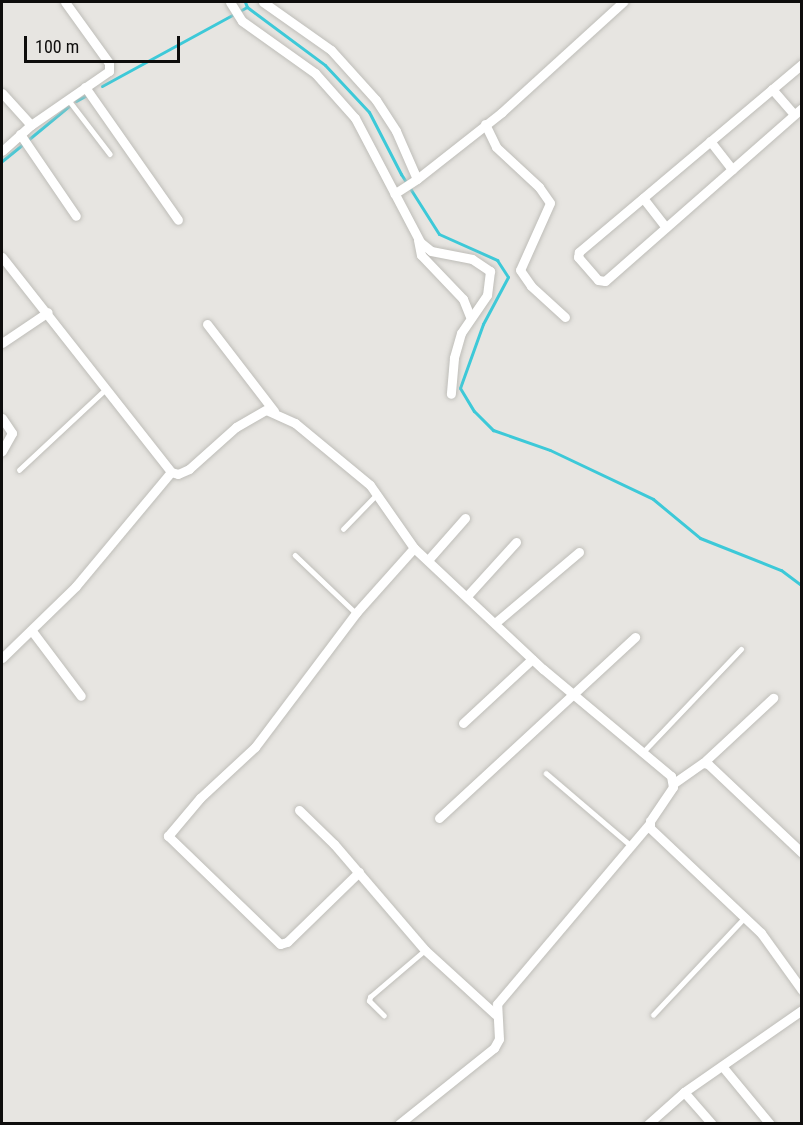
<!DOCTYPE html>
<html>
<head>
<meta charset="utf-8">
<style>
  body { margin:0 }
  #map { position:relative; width:803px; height:1125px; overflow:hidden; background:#e7e5e1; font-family:"Roboto Condensed",sans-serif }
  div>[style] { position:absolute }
  .stream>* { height:3px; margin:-1.5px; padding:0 1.5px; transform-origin:1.5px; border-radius:1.5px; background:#3dc9d8 }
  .roads { filter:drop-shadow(0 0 2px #bebdb8) drop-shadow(0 0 2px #bebdb8) }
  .service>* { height:4.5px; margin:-2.25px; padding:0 2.25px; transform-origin:2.25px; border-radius:2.25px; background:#fff }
  .minor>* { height:9px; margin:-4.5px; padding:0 4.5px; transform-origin:4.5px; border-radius:4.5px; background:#fff }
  span { translate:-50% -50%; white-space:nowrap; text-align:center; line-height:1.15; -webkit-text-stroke:4.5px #e7e5e1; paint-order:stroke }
  .frame { position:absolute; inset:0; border:3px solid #0e0d0c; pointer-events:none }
  .scale { position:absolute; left:24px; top:36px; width:156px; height:27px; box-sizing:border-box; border:3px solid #0e0d0c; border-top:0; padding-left:8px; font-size:18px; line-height:21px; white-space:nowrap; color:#0e0d0c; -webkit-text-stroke:4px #e7e5e1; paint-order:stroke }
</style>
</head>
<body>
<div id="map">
  <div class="stream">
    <i style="left:245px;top:2px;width:5px;rotate:68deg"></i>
    <i style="left:247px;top:7px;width:97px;rotate:36.6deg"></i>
    <i style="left:325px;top:65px;width:64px;rotate:46.9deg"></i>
    <i style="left:369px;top:112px;width:70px;rotate:62.7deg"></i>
    <i style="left:401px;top:174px;width:71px;rotate:57.7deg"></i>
    <i style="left:439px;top:234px;width:64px;rotate:24.1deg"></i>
    <i style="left:497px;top:260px;width:20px;rotate:57deg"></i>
    <i style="left:508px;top:277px;width:53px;rotate:118deg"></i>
    <i style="left:483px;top:324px;width:68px;rotate:109.8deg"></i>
    <i style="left:460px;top:388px;width:27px;rotate:59deg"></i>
    <i style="left:474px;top:411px;width:27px;rotate:45deg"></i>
    <i style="left:493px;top:430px;width:60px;rotate:19.3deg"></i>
    <i style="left:550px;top:450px;width:114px;rotate:25.4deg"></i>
    <i style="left:653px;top:499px;width:61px;rotate:39.7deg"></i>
    <i style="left:700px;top:538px;width:87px;rotate:21.6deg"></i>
    <i style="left:781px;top:570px;width:26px;rotate:37deg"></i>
    <i style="left:102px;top:86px;width:165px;rotate:-28.6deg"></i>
    <i style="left:76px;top:101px;width:13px;rotate:-29deg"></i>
    <i style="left:29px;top:139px;width:52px;rotate:-39.5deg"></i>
    <i style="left:2px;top:161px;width:27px;rotate:-39deg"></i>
  </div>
  <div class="roads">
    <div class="service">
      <i style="left:68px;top:99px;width:69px;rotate:52.6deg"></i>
      <i style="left:19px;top:470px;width:119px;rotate:-43deg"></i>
      <i style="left:343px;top:529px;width:49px;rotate:-45.8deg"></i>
      <i style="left:295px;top:555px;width:84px;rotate:43.6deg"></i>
      <i style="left:643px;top:752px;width:142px;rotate:-46.4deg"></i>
      <i style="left:546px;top:773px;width:109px;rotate:40.5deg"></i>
      <i style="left:653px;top:1015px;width:133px;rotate:-46.8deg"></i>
      <i style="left:384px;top:1016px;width:21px;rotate:-135deg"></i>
      <i style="left:369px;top:1001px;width:4px;rotate:-76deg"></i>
      <i style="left:370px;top:997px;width:72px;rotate:-40.5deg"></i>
    </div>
    <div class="minor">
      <i style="left:230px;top:2px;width:22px;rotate:58deg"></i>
      <i style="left:242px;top:21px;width:90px;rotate:35.5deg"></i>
      <i style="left:315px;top:73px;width:60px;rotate:48.4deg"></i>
      <i style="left:355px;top:118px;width:140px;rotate:62.3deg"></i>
      <i style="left:420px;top:242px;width:14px;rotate:39deg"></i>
      <i style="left:431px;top:251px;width:42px;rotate:11deg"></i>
      <i style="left:472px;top:259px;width:22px;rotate:34deg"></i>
      <i style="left:490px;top:271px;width:24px;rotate:97deg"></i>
      <i style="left:487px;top:295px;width:46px;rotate:124.4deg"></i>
      <i style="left:461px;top:333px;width:26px;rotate:106deg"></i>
      <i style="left:454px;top:358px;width:36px;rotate:95deg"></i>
      <i style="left:263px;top:2px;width:83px;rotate:35.2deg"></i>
      <i style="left:331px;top:50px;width:67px;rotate:48deg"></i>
      <i style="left:376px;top:100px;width:37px;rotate:57deg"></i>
      <i style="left:396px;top:131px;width:52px;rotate:66.4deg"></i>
      <i style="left:417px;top:179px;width:27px;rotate:147deg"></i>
      <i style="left:802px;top:64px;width:292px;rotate:139.9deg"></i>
      <i style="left:579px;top:252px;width:5px;rotate:101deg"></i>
      <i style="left:578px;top:257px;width:30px;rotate:49deg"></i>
      <i style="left:598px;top:280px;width:7px;rotate:8deg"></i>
      <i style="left:605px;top:281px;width:262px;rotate:-41.3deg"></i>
      <i style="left:85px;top:87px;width:162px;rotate:55deg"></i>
      <i style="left:772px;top:89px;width:33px;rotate:49deg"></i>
      <i style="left:2px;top:93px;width:43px;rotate:47.8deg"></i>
      <i style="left:485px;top:124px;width:25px;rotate:64deg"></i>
      <i style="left:496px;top:147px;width:59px;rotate:42.9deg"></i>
      <i style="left:539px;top:187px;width:19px;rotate:55deg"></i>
      <i style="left:550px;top:203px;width:73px;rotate:114.1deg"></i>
      <i style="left:520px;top:270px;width:19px;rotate:55deg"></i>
      <i style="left:531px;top:286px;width:46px;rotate:42.4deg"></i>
      <i style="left:20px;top:134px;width:99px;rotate:55.7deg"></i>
      <i style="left:710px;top:141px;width:36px;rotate:52deg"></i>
      <i style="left:2px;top:151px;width:39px;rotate:-42deg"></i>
      <i style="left:31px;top:125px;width:95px;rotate:-34.7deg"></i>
      <i style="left:109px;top:71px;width:8px;rotate:-90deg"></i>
      <i style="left:109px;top:63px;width:75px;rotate:-125.8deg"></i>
      <i style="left:417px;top:179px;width:108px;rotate:-38.2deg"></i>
      <i style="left:502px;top:112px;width:164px;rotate:-42.3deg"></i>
      <i style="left:643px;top:198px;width:37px;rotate:52deg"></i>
      <i style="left:418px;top:240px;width:15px;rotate:79deg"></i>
      <i style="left:421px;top:255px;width:61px;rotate:46.3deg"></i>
      <i style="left:463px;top:299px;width:18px;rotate:68deg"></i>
      <i style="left:2px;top:257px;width:273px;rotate:51.8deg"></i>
      <i style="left:171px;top:472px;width:7px;rotate:16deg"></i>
      <i style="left:178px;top:474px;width:12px;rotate:-24deg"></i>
      <i style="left:189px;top:469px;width:63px;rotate:-41.8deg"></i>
      <i style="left:236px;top:427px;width:34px;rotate:-30deg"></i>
      <i style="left:266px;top:410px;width:32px;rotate:24deg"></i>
      <i style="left:295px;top:423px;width:97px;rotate:39.6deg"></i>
      <i style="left:370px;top:485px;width:77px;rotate:55.1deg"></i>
      <i style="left:414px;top:548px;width:177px;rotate:43.2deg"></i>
      <i style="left:543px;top:669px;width:167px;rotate:39.9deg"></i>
      <i style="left:671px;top:776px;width:11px;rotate:80deg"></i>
      <i style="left:673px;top:787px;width:41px;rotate:124.1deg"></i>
      <i style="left:650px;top:821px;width:7px;rotate:90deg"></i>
      <i style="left:650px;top:828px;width:153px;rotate:43.4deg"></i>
      <i style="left:761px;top:933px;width:70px;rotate:54.3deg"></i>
      <i style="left:207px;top:324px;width:110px;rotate:52.4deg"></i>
      <i style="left:2px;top:343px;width:55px;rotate:-34deg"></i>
      <i style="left:2px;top:418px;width:18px;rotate:56deg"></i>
      <i style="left:12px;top:433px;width:21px;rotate:119deg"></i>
      <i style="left:428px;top:560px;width:56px;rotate:-48.6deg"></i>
      <i style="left:467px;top:596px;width:73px;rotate:-47.8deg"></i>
      <i style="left:495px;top:623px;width:110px;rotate:-40.2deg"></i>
      <i style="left:32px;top:631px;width:81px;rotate:53deg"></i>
      <i style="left:2px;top:658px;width:103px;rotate:-44.2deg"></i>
      <i style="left:76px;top:586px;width:148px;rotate:-50.2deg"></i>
      <i style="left:463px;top:723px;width:94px;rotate:-42.8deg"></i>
      <i style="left:703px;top:763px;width:96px;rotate:-42.9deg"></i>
      <i style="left:674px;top:783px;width:35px;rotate:-35deg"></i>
      <i style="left:703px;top:763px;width:5px;rotate:11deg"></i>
      <i style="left:708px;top:764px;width:129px;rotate:43.4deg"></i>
      <i style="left:299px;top:810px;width:49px;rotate:44.2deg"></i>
      <i style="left:334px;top:844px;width:140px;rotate:49.4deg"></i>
      <i style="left:425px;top:950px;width:95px;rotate:42.4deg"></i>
      <i style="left:439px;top:818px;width:267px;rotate:-42.7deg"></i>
      <i style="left:359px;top:872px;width:100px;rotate:135.8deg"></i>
      <i style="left:287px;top:942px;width:7px;rotate:164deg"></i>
      <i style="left:280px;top:944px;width:156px;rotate:-136deg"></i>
      <i style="left:168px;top:836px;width:50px;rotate:-49.9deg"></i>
      <i style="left:200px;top:798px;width:75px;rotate:-42.8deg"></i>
      <i style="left:255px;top:747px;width:168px;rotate:-53deg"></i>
      <i style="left:356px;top:613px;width:87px;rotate:-48.3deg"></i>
      <i style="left:722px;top:1066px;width:75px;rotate:50.4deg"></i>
      <i style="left:684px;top:1092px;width:43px;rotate:48.8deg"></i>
      <i style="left:399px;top:1124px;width:122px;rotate:-38.7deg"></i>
      <i style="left:494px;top:1048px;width:10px;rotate:-61deg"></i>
      <i style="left:499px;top:1039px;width:35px;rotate:-93deg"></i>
      <i style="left:497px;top:1004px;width:236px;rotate:-49.8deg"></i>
      <i style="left:648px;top:1124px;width:48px;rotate:-41.6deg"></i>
      <i style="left:684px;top:1092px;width:144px;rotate:-34.8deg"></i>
    </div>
  </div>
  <div class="frame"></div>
  <div class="scale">100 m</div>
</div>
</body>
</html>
